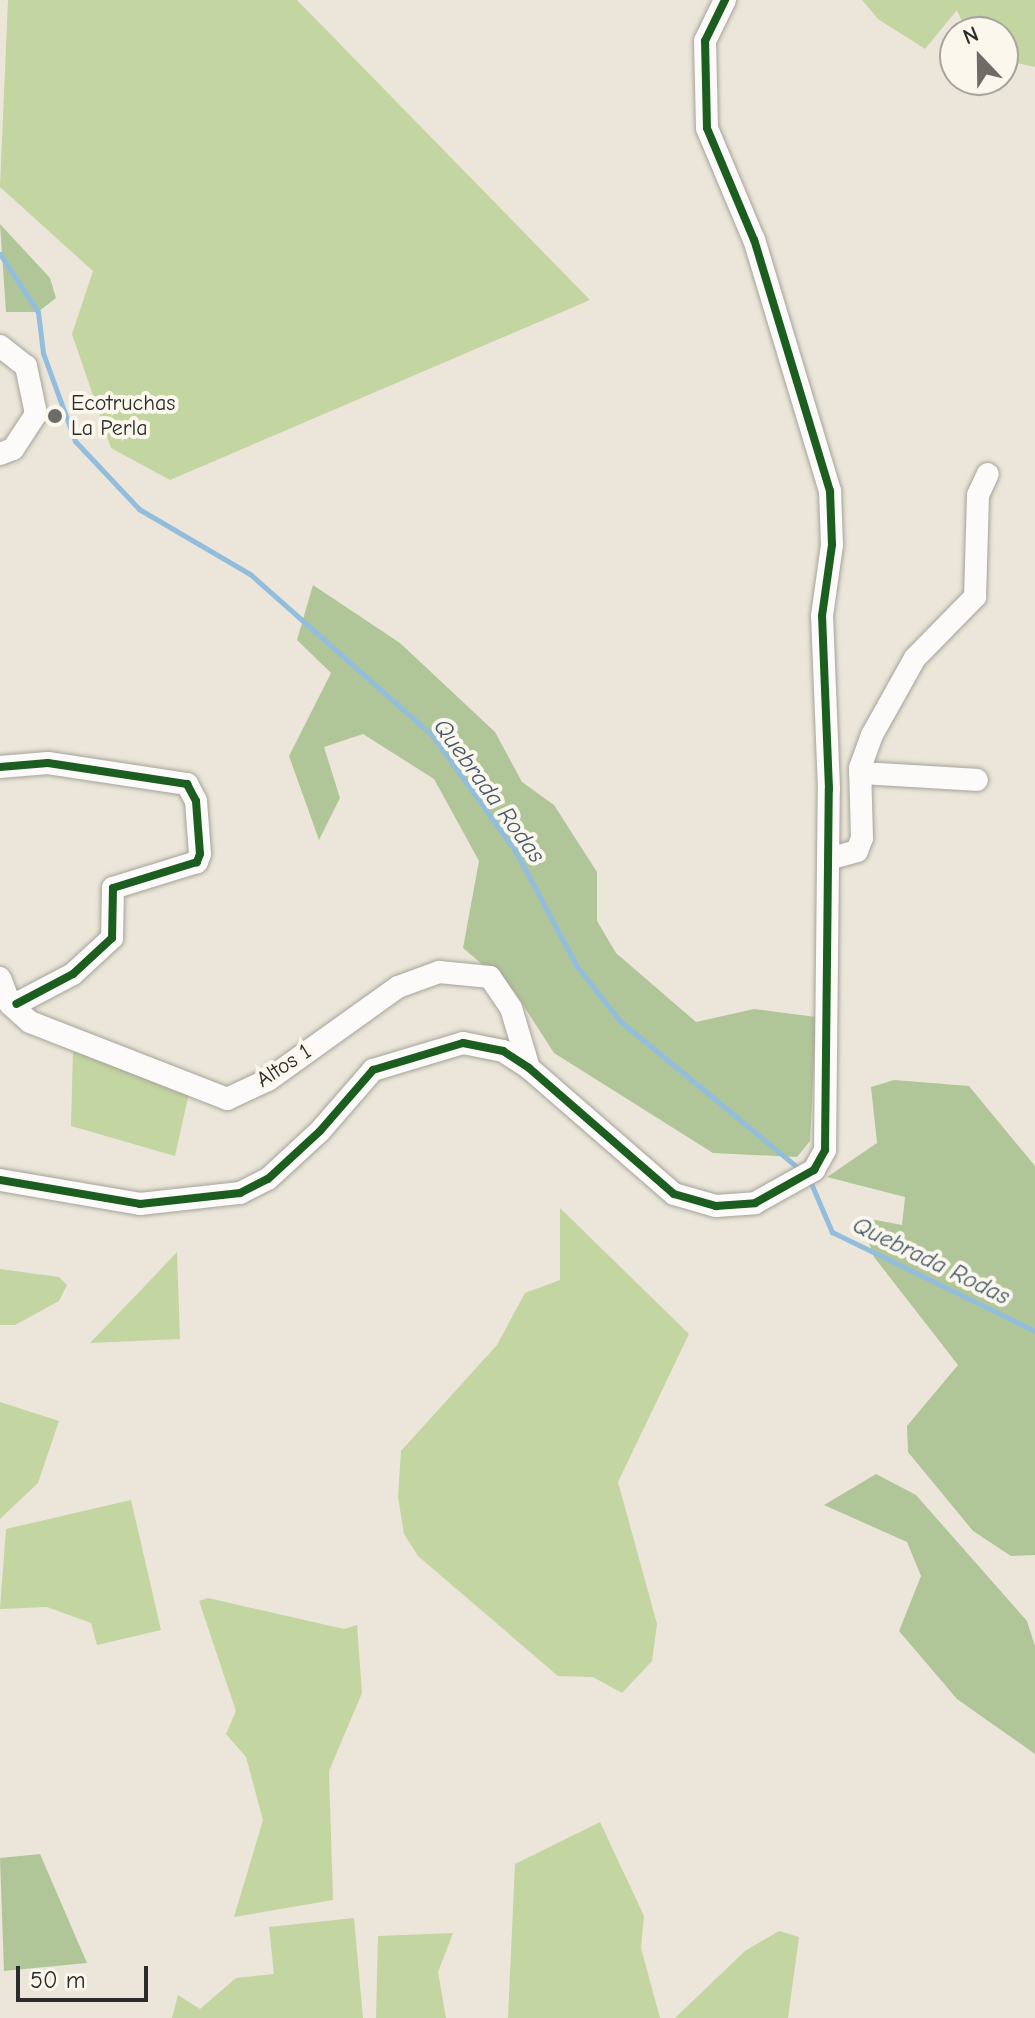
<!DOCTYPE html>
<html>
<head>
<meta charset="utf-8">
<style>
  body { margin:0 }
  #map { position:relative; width:1035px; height:2018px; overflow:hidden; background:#ebe6d9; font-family:"Comic Neue",sans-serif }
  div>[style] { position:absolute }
  .green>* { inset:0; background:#c3d5a0 }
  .forest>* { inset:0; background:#b1c698 }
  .stream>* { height:5px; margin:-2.5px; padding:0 2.5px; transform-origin:2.5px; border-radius:2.5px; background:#92bddd }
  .roads { filter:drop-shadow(0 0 2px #a6a39b) drop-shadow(0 0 2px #a6a39b) }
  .minor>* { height:22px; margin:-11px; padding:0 11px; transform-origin:11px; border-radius:11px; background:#fcfbf9 }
  .cycleway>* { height:8px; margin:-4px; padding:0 4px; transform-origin:4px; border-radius:4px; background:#1b5e20 }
  .dots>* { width:22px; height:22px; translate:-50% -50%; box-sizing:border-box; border:4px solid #fbf7ec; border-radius:50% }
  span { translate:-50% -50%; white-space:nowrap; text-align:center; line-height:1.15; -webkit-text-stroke:8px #fbf7ec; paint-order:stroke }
  .poi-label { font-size:22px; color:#2b2b2b }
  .left { translate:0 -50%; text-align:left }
  .street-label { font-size:22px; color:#2b2b2b }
  .water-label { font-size:24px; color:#42586a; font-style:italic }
  .north { position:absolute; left:939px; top:16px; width:80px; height:80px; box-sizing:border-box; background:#fbf7ec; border:2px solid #a8a59f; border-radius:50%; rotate:338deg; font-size:22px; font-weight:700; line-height:32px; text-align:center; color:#2b2b2b }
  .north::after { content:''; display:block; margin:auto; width:28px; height:36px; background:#6e6c68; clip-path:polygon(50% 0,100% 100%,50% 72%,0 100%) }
  .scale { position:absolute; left:16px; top:1966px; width:132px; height:36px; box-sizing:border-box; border:4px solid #2b2b2b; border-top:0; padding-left:10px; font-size:24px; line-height:28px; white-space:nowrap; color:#2b2b2b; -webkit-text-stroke:6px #fbf7ec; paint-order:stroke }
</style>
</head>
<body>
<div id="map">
  <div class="green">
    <i style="clip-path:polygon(8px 0,297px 0,590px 300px,170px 480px,111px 448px,72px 334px,93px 271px,0 187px)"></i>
    <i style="clip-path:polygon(862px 0,1035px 0,1035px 67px,1003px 60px,1003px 32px,967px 32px,957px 10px,925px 49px,878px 19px)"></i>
    <i style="clip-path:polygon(73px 1051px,189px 1093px,175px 1156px,71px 1126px)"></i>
    <i style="clip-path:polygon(560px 1208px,689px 1334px,618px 1482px,657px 1624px,652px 1661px,622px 1693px,593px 1677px,558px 1676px,418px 1556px,404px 1534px,398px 1497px,401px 1451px,497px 1345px,525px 1293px,560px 1280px)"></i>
    <i style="clip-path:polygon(177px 1252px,180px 1339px,90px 1343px,142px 1289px)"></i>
    <i style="clip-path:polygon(0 1269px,59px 1277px,67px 1285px,59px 1301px,15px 1325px,0 1325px)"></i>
    <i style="clip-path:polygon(0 1402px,59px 1421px,38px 1483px,0 1519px)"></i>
    <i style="clip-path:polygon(131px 1500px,161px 1630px,97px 1645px,91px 1623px,47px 1607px,0 1609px,6px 1529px)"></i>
    <i style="clip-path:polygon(208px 1598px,344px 1629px,357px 1625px,362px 1693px,329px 1771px,333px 1900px,234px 1917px,263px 1820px,246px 1757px,226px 1734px,236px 1711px,199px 1601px)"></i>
    <i style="clip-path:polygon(600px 1822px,644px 1916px,641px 1948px,660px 2018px,508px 2018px,515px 1864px)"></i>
    <i style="clip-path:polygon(354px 1918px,363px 2018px,172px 2018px,178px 1995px,200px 2009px,236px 1978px,274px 1974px,269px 1927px)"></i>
    <i style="clip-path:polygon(779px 1931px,799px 1937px,788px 2018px,675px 2018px,745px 1951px)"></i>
    <i style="clip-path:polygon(453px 1933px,438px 1972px,446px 2018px,376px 2018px,378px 1936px)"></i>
  </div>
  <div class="forest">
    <i style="clip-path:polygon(0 224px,50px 278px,56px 298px,38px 312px,6px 312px)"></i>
    <i style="clip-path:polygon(313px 585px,400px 643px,495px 732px,522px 782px,554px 805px,597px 872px,597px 921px,616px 953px,696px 1022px,754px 1009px,816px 1017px,810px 1141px,797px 1157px,713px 1153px,554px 1053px,514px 991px,463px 948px,479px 861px,434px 779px,363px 734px,324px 747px,340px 798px,319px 840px,289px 756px,331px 673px,297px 640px)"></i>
    <i style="clip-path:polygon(894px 1080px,969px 1086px,1035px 1166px,1035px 1555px,1011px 1556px,973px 1531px,908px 1452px,907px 1426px,958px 1365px,874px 1257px,860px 1217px,902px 1225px,905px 1197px,827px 1177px,877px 1143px,871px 1087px)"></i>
    <i style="clip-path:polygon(876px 1474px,916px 1495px,1027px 1621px,1035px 1646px,1035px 1754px,957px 1699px,899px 1631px,921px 1576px,907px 1542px,824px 1505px)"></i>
    <i style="clip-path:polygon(40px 1854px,87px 1963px,4px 1971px,0 1858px)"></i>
  </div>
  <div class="stream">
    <i style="left:0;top:254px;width:69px;rotate:56.8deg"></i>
    <i style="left:38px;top:312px;width:41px;rotate:83deg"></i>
    <i style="left:43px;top:353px;width:94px;rotate:70deg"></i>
    <i style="left:75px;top:441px;width:93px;rotate:46.7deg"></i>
    <i style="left:139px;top:509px;width:129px;rotate:30.4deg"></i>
    <i style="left:250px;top:574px;width:243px;rotate:41.5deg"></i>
    <i style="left:432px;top:735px;width:144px;rotate:54.3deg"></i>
    <i style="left:516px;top:852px;width:128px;rotate:62deg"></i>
    <i style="left:576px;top:965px;width:71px;rotate:51.8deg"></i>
    <i style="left:620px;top:1021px;width:234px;rotate:39.5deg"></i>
    <i style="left:810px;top:1181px;width:56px;rotate:66.7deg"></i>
    <i style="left:832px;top:1232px;width:226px;rotate:26deg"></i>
  </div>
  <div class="roads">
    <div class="minor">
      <i style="left:0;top:346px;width:33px;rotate:38deg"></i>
      <i style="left:26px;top:366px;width:49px;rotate:78.2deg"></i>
      <i style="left:36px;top:414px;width:42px;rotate:123.3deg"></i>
      <i style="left:13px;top:449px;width:14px;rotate:159deg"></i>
      <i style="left:0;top:767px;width:48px;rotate:-4.8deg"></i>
      <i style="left:48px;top:763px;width:141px;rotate:8.6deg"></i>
      <i style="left:187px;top:784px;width:19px;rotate:62deg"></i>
      <i style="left:196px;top:801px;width:53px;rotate:85.7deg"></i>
      <i style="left:200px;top:854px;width:9px;rotate:111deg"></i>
      <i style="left:197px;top:862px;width:88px;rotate:162.8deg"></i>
      <i style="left:113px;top:888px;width:50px;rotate:91.1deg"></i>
      <i style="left:112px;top:938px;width:53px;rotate:137.3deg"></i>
      <i style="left:73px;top:974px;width:64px;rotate:152.2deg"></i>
      <i style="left:860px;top:773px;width:117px;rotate:3.4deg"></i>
      <i style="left:828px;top:859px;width:30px;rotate:-15deg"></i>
      <i style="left:857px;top:851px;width:14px;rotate:-69deg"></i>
      <i style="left:862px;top:838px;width:70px;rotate:-91.6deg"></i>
      <i style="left:860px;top:768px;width:35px;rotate:-70deg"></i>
      <i style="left:872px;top:735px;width:88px;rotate:-60.8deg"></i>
      <i style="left:915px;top:658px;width:86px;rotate:-45.5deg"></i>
      <i style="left:975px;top:597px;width:102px;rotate:-88.3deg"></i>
      <i style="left:978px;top:495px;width:23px;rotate:-65deg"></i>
      <i style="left:0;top:978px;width:28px;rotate:69deg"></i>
      <i style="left:10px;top:1004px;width:27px;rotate:42deg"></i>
      <i style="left:30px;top:1022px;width:212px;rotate:21.3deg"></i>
      <i style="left:227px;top:1099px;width:45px;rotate:-24.9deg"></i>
      <i style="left:268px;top:1080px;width:160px;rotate:-35.6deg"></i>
      <i style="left:398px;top:987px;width:44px;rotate:-20.1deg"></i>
      <i style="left:439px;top:972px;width:51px;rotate:5.6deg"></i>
      <i style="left:490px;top:977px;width:37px;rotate:56deg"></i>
      <i style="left:511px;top:1008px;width:63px;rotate:73.3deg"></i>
      <i style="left:0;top:1180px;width:142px;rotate:9.7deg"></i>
      <i style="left:140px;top:1204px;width:101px;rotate:-6.3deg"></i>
      <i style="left:240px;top:1193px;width:31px;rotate:-27deg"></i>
      <i style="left:268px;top:1179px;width:71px;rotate:-42.7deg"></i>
      <i style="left:320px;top:1131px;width:81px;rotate:-49deg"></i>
      <i style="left:373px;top:1070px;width:94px;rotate:-16.7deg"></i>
      <i style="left:463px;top:1043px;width:41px;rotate:11.3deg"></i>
      <i style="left:503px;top:1051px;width:31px;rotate:33deg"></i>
      <i style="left:529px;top:1068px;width:192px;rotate:41deg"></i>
      <i style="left:674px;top:1194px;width:44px;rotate:15.9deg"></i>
      <i style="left:716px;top:1206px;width:39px;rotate:-4deg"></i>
      <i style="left:755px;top:1203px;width:68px;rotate:-29.2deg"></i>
      <i style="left:814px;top:1170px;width:23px;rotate:-61deg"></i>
      <i style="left:825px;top:1150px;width:361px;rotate:-89.4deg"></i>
      <i style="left:829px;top:789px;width:173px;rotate:-92.3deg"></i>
      <i style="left:822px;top:616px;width:72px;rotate:-82deg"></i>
      <i style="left:832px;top:545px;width:54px;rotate:-92.1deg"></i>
      <i style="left:830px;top:491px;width:262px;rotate:-106.8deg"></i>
      <i style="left:754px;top:240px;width:121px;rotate:-112.8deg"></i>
      <i style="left:707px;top:128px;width:87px;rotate:-91.3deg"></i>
      <i style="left:705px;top:41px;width:46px;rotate:-64deg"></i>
    </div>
  </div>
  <div class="cycleway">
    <i style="left:0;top:767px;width:48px;rotate:-4.8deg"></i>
    <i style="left:48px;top:763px;width:141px;rotate:8.6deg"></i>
    <i style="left:187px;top:784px;width:19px;rotate:62deg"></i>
    <i style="left:196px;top:801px;width:53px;rotate:85.7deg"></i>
    <i style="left:200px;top:854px;width:9px;rotate:111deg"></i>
    <i style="left:197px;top:862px;width:88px;rotate:162.8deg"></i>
    <i style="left:113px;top:888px;width:50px;rotate:91.1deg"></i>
    <i style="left:112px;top:938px;width:53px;rotate:137.3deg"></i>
    <i style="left:73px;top:974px;width:64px;rotate:152.2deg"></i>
    <i style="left:0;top:1180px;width:142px;rotate:9.7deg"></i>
    <i style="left:140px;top:1204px;width:101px;rotate:-6.3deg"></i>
    <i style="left:240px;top:1193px;width:31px;rotate:-27deg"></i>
    <i style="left:268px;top:1179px;width:71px;rotate:-42.7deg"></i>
    <i style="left:320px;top:1131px;width:81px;rotate:-49deg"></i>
    <i style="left:373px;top:1070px;width:94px;rotate:-16.7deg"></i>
    <i style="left:463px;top:1043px;width:41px;rotate:11.3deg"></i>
    <i style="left:503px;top:1051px;width:31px;rotate:33deg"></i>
    <i style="left:529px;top:1068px;width:192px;rotate:41deg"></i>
    <i style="left:674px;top:1194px;width:44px;rotate:15.9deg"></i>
    <i style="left:716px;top:1206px;width:39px;rotate:-4deg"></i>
    <i style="left:755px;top:1203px;width:68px;rotate:-29.2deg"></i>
    <i style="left:814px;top:1170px;width:23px;rotate:-61deg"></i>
    <i style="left:825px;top:1150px;width:361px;rotate:-89.4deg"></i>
    <i style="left:829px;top:789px;width:173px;rotate:-92.3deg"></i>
    <i style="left:822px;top:616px;width:72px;rotate:-82deg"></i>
    <i style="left:832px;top:545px;width:54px;rotate:-92.1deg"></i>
    <i style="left:830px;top:491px;width:262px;rotate:-106.8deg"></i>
    <i style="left:754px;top:240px;width:121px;rotate:-112.8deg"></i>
    <i style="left:707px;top:128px;width:87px;rotate:-91.3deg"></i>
    <i style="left:705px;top:41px;width:46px;rotate:-64deg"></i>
  </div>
  <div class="dots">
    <i style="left:55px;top:416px;background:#6e6c68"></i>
  </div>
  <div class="poi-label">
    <span class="left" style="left:71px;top:416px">Ecotruchas<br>La Perla</span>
  </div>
  <div class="street-label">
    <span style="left:284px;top:1066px;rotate:-33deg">Altos 1</span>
  </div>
  <div class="water-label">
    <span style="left:489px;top:791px;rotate:54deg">Quebrada Rodas</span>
    <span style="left:931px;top:1261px;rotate:26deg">Quebrada Rodas</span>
  </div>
  <div class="north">N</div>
  <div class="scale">50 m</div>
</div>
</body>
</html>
